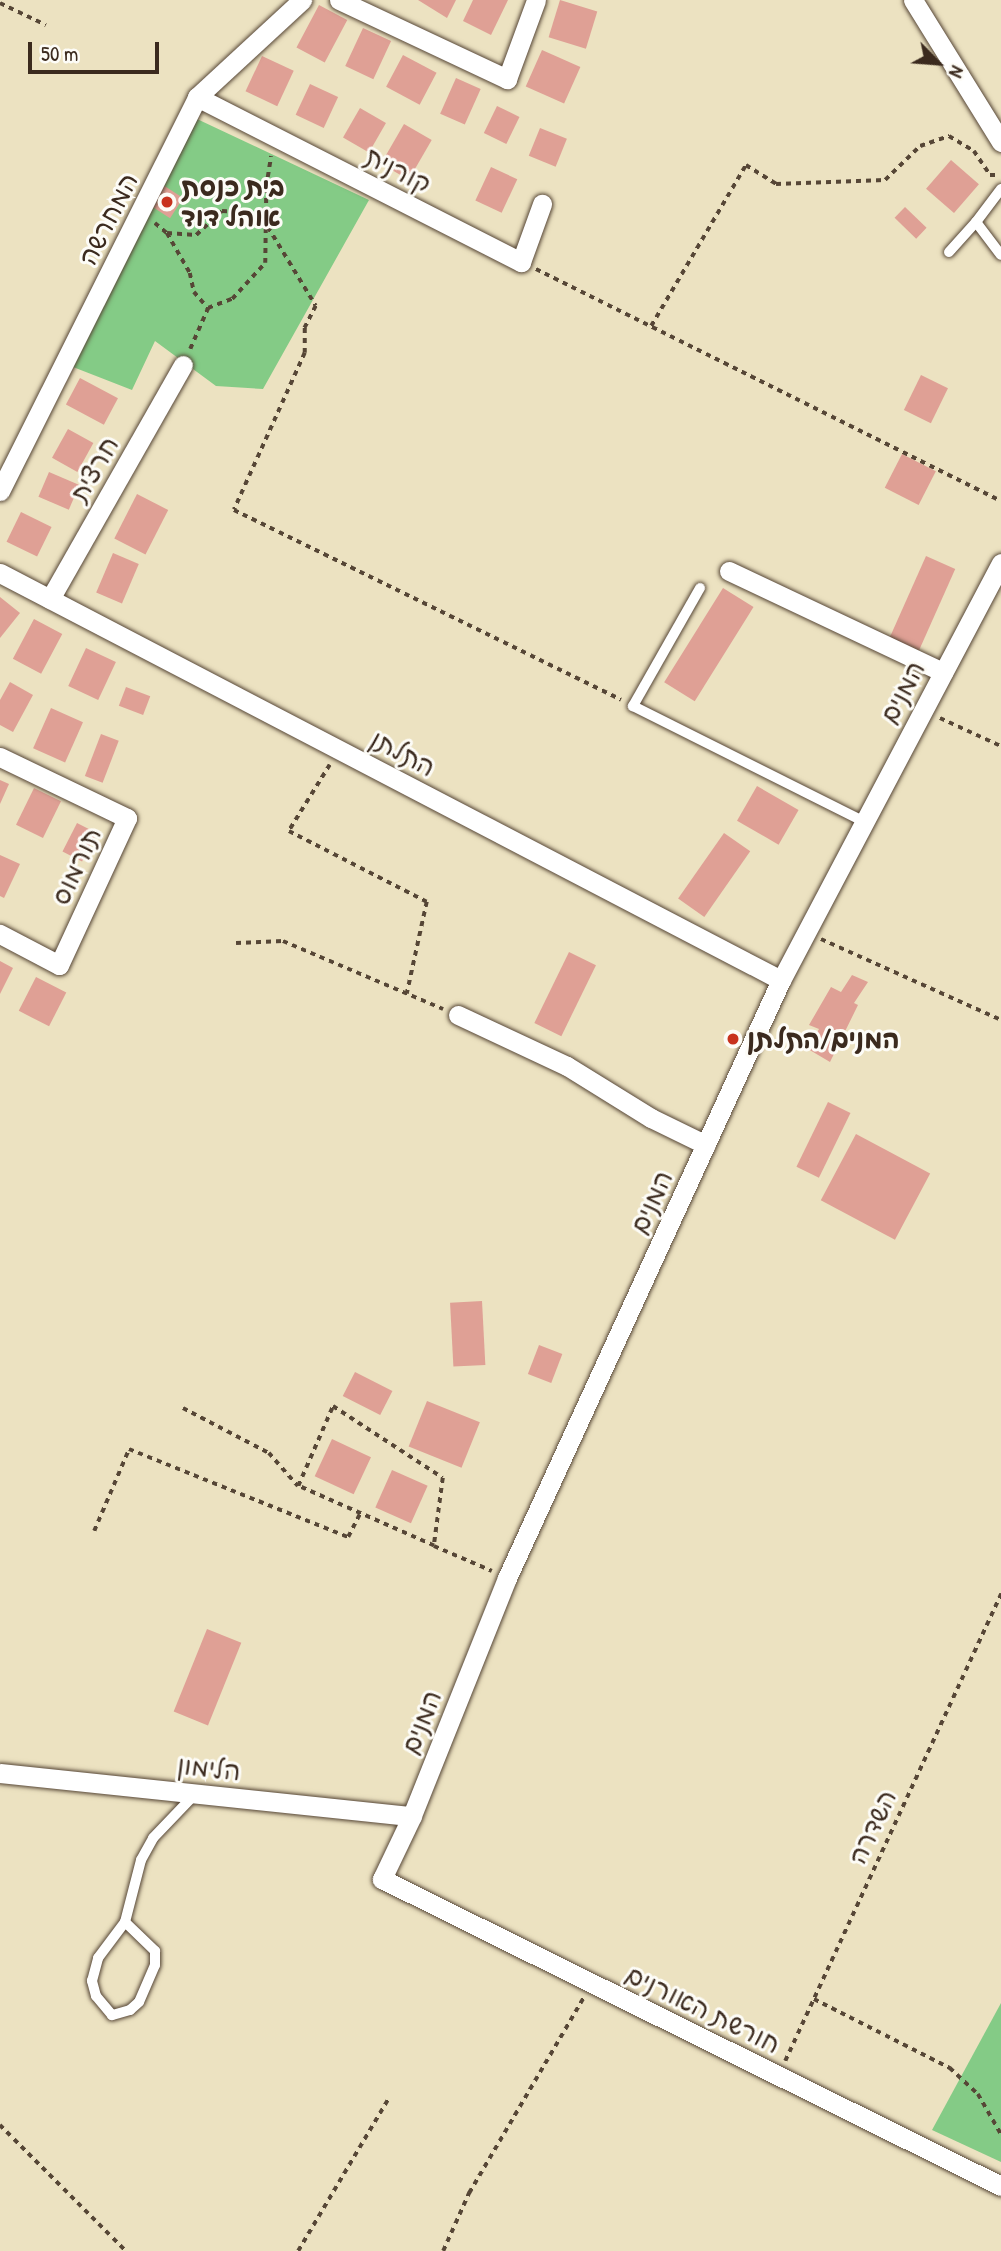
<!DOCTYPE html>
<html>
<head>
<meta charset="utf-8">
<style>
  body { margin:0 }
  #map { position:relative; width:1001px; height:2251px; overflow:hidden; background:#ece2c1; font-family:"Patrick Hand","Playpen Sans Hebrew",sans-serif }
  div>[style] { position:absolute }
  .green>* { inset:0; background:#84cb86 }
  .building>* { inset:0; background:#dfa095; transform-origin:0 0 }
  .path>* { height:3.5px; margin-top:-1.75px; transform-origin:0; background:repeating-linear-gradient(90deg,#564636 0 5px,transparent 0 10px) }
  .roads { filter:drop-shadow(0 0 2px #564636) drop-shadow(0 0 2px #564636) }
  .lane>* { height:10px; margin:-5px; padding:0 5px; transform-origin:5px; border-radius:5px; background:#fff }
  .street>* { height:19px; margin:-9.5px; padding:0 9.5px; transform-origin:9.5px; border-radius:9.5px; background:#fff }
  .dots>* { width:19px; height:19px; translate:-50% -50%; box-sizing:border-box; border:4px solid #fdfcf7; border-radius:50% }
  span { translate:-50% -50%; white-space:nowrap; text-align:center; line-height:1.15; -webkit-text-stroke:6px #fdfcf7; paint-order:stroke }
  .street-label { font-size:26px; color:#3b2a1e }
  .poi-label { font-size:26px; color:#3b2a1e; font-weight:700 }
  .left { translate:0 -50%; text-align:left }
  .north { position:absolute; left:903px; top:28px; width:70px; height:70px; -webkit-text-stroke:5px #fdfcf7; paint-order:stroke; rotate:115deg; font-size:19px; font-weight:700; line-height:28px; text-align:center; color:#3b2a1e }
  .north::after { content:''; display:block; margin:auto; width:24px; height:32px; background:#3b2a1e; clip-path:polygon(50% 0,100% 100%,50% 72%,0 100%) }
  .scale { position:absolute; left:28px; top:42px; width:131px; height:32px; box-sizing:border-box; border:4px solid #3b2a1e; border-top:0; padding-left:9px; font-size:21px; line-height:24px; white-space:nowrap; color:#3b2a1e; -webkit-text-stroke:5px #fdfcf7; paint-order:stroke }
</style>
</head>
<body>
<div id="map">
  <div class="green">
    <i style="clip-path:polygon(197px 119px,369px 200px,263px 389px,216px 386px,155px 341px,132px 390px,73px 367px)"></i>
    <i style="clip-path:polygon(1001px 2003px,1001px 2162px,932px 2130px)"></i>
  </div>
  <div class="building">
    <i style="clip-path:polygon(418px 0,456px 0,447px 18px)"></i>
    <i style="clip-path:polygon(473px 0,508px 0,491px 35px,463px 21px)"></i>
    <i style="left:560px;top:0;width:39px;height:39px;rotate:17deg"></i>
    <i style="left:319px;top:5px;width:32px;height:48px;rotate:28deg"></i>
    <i style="left:363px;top:28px;width:31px;height:42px;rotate:25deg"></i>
    <i style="left:542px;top:50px;width:42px;height:40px;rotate:24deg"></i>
    <i style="left:403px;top:55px;width:38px;height:36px;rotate:28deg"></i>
    <i style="left:262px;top:56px;width:35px;height:39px;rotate:25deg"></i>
    <i style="left:456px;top:78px;width:27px;height:39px;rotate:24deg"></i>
    <i style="left:310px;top:84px;width:31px;height:34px;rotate:25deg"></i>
    <i style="left:497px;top:106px;width:25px;height:30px;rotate:26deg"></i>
    <i style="left:360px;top:108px;width:30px;height:34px;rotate:30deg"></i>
    <i style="left:404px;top:124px;width:32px;height:46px;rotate:30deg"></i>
    <i style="left:540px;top:128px;width:29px;height:30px;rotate:22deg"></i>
    <i style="left:951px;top:160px;width:37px;height:38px;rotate:41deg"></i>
    <i style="left:491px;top:167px;width:29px;height:37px;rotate:25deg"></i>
    <i style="left:163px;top:185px;width:24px;height:24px;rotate:33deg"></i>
    <i style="left:905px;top:207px;width:30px;height:15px;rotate:44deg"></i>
    <i style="left:921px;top:375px;width:30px;height:39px;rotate:26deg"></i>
    <i style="left:80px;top:378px;width:43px;height:30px;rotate:28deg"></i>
    <i style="left:68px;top:429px;width:29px;height:33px;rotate:29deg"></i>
    <i style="left:902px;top:454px;width:38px;height:38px;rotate:27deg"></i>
    <i style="left:49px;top:472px;width:33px;height:27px;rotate:23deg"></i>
    <i style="left:137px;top:494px;width:35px;height:50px;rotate:27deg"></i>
    <i style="left:21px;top:512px;width:34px;height:33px;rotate:26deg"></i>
    <i style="left:113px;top:553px;width:28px;height:43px;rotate:23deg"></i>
    <i style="left:926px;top:556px;width:32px;height:90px;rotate:24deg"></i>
    <i style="left:723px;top:588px;width:36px;height:111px;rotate:32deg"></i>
    <i style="clip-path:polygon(0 597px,20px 613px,0 638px)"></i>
    <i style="left:34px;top:619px;width:32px;height:45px;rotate:28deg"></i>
    <i style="left:86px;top:648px;width:33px;height:42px;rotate:25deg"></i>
    <i style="clip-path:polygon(10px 682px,33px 695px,13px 732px,0 725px,0 700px)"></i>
    <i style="left:126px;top:687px;width:26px;height:20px;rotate:21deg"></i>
    <i style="left:51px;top:708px;width:35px;height:44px;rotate:24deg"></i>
    <i style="left:101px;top:734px;width:19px;height:45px;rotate:21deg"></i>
    <i style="clip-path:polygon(0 780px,9px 784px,0 804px)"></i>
    <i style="left:757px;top:786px;width:48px;height:40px;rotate:30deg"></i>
    <i style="left:34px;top:788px;width:30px;height:41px;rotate:26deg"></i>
    <i style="left:77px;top:823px;width:22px;height:32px;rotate:27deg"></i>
    <i style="left:724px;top:833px;width:32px;height:80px;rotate:35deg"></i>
    <i style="clip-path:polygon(0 855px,20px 864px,4px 898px,0 896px)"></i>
    <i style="left:569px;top:952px;width:30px;height:79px;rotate:26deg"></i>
    <i style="clip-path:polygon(0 961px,13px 968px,0 994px)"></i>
    <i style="clip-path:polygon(852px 975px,868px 982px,854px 1003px,858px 1005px,830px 1062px,808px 1049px,819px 1029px,809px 1025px,831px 987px,841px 992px)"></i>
    <i style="left:36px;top:977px;width:34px;height:38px;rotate:27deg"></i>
    <i style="left:828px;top:1102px;width:25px;height:72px;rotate:26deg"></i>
    <i style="left:856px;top:1134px;width:84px;height:75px;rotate:28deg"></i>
    <i style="left:482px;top:1301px;width:64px;height:32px;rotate:87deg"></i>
    <i style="left:539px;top:1345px;width:25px;height:31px;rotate:21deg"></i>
    <i style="left:355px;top:1372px;width:42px;height:27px;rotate:27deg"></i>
    <i style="left:427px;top:1401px;width:57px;height:49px;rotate:22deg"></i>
    <i style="left:332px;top:1439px;width:43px;height:41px;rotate:25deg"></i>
    <i style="left:392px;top:1470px;width:39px;height:41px;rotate:24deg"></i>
    <i style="left:207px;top:1629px;width:37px;height:89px;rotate:22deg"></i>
  </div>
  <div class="path">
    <i style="left:0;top:3px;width:51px;rotate:25.6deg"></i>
    <i style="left:155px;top:223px;width:16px;rotate:40deg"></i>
    <i style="left:167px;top:233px;width:46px;rotate:60.1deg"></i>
    <i style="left:190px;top:273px;width:19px;rotate:78deg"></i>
    <i style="left:194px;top:292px;width:21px;rotate:49deg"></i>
    <i style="left:167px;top:233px;width:29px;rotate:4deg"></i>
    <i style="left:196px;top:235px;width:35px;rotate:-43deg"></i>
    <i style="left:222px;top:211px;width:18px;rotate:3deg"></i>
    <i style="left:240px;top:212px;width:32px;rotate:28deg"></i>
    <i style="left:268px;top:227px;width:92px;rotate:58.7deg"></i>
    <i style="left:316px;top:306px;width:25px;rotate:117deg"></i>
    <i style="left:305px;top:328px;width:25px;rotate:90deg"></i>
    <i style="left:305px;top:353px;width:172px;rotate:114.3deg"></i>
    <i style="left:234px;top:510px;width:431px;rotate:26.1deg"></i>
    <i style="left:536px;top:269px;width:520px;rotate:26.52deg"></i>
    <i style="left:651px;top:326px;width:187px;rotate:-59.5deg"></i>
    <i style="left:746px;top:165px;width:36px;rotate:32deg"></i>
    <i style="left:776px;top:184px;width:109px;rotate:-2.1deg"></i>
    <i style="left:885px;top:180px;width:49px;rotate:-44.2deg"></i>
    <i style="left:920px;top:146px;width:31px;rotate:-19deg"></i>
    <i style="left:949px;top:136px;width:29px;rotate:31deg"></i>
    <i style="left:974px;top:151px;width:29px;rotate:56deg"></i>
    <i style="left:990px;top:175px;width:9px"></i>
    <i style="left:190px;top:349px;width:45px;rotate:-66.3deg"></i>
    <i style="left:208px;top:308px;width:26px;rotate:-21deg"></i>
    <i style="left:232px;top:299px;width:49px;rotate:-47.5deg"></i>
    <i style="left:265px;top:263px;width:76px;rotate:-89.2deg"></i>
    <i style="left:266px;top:187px;width:31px;rotate:-81deg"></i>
    <i style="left:940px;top:718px;width:67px;rotate:24.7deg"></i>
    <i style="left:330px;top:765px;width:78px;rotate:121.8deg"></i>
    <i style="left:289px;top:831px;width:155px;rotate:27.2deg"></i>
    <i style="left:427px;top:902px;width:94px;rotate:102.3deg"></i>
    <i style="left:821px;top:939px;width:197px;rotate:24.2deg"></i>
    <i style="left:236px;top:943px;width:47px;rotate:-2.4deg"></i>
    <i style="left:283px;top:941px;width:174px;rotate:23deg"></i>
    <i style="left:183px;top:1408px;width:97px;rotate:27.6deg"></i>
    <i style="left:269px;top:1453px;width:44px;rotate:48.7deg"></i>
    <i style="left:94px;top:1531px;width:89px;rotate:-66.9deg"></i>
    <i style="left:129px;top:1449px;width:236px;rotate:21.9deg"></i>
    <i style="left:348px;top:1537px;width:27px;rotate:-63deg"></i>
    <i style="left:434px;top:1546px;width:149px;rotate:-156.2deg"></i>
    <i style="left:298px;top:1486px;width:87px;rotate:-66.4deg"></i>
    <i style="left:333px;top:1406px;width:131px;rotate:33.2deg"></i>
    <i style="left:443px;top:1478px;width:69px;rotate:97.5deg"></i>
    <i style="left:434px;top:1546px;width:63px;rotate:23.3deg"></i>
    <i style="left:814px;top:1999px;width:153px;rotate:26.9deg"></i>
    <i style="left:950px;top:2068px;width:38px;rotate:43deg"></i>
    <i style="left:978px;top:2094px;width:46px;rotate:60.1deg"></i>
    <i style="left:785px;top:2061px;width:515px;rotate:-65.18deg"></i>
    <i style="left:0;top:2125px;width:178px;rotate:45deg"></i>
    <i style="left:298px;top:2251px;width:178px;rotate:-59.3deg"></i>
    <i style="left:443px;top:2251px;width:64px;rotate:-65.9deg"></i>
    <i style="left:469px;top:2193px;width:227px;rotate:-59.6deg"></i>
  </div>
  <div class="roads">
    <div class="lane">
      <i style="left:1001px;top:189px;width:41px;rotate:127.1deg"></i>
      <i style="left:976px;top:222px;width:41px;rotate:52.9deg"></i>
      <i style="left:949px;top:252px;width:40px;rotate:-48deg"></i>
      <i style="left:700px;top:588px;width:136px;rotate:119.6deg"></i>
      <i style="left:633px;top:706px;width:257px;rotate:26.6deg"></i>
      <i style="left:125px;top:1922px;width:42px;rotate:44deg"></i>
      <i style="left:155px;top:1951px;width:14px;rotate:90deg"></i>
      <i style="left:155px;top:1965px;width:40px;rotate:113.4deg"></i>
      <i style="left:139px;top:2002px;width:12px;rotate:138deg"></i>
      <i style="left:130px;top:2010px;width:19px;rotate:164deg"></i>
      <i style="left:112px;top:2015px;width:25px;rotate:-130deg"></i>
      <i style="left:96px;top:1996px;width:16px;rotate:-105deg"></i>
      <i style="left:92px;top:1981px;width:24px;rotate:-75deg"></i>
      <i style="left:98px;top:1958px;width:45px;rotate:-53.1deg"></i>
      <i style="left:125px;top:1922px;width:64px;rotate:-75.5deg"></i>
      <i style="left:141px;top:1860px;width:25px;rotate:-61deg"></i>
      <i style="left:153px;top:1838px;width:62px;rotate:-46.3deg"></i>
    </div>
    <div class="street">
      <i style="left:339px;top:0;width:186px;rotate:25.2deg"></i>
      <i style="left:507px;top:79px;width:84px;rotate:-69.8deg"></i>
      <i style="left:913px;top:0;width:167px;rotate:58.2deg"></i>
      <i style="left:197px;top:97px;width:364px;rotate:27deg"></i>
      <i style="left:521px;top:262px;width:62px;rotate:-70.1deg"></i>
      <i style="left:0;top:491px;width:441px;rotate:-63.4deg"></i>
      <i style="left:197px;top:97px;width:143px;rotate:-42.7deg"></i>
      <i style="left:1001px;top:563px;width:471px;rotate:117.8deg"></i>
      <i style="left:781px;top:980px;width:658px;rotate:114.62deg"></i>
      <i style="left:507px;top:1578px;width:256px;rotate:111.8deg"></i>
      <i style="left:412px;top:1816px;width:70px;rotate:115.5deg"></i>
      <i style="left:382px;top:1879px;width:691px;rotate:26.38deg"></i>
      <i style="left:729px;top:571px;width:237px;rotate:25.3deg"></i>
      <i style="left:0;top:573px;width:881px;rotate:27.53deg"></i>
      <i style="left:50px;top:599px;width:269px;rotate:-60.4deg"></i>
      <i style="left:0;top:757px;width:141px;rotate:25.7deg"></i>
      <i style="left:127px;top:818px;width:162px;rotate:114.8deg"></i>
      <i style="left:59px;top:965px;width:67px;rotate:-152.3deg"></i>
      <i style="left:458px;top:1015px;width:120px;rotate:25.1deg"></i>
      <i style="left:567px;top:1066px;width:99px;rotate:31.8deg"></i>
      <i style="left:651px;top:1118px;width:61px;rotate:26.1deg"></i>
      <i style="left:0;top:1773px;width:414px;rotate:6deg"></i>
    </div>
  </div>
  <div class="dots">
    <i style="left:167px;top:202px;background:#c8321e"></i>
    <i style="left:733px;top:1039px;background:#c8321e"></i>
  </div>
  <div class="street-label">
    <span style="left:398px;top:170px;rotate:27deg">קורנית</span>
    <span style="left:108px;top:219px;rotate:-63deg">המחרשה</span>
    <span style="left:94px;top:469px;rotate:-60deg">חרצית</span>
    <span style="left:902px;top:692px;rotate:-62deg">המנים</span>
    <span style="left:403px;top:753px;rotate:28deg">התלתן</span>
    <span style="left:76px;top:866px;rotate:-65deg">תורמוס</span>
    <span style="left:651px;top:1202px;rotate:-65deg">המנים</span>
    <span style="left:421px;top:1722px;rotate:-68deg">המנים</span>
    <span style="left:209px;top:1768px;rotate:6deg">הלימון</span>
    <span style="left:872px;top:1827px;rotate:-65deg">השדרה</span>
    <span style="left:703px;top:2009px;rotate:26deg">חורשת האורנים</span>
  </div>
  <div class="poi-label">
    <span class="left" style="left:181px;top:202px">בית כנסת<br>אוהל דוד</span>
    <span class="left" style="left:747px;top:1039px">המנים/התלתן</span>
  </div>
  <div class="north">N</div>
  <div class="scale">50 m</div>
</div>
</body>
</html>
